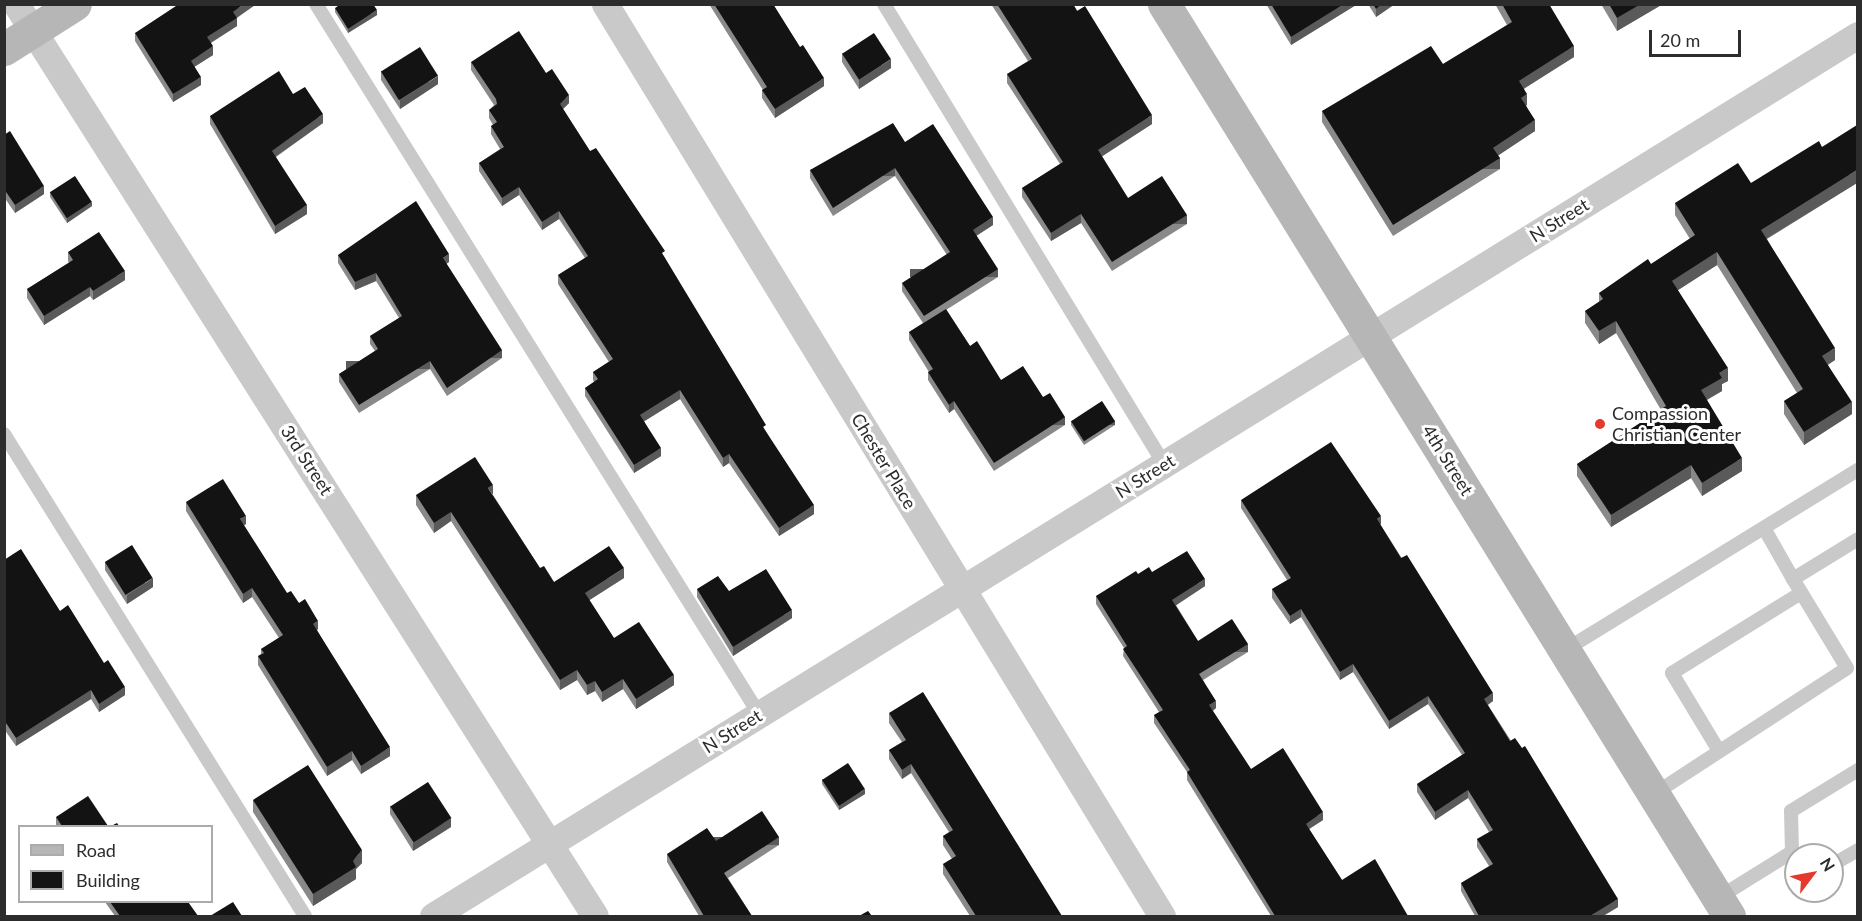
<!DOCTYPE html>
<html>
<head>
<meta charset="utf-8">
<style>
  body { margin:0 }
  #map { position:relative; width:1862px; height:921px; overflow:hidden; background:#fff; font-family:Lato,sans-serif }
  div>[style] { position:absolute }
  .lane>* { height:14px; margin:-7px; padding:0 7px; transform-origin:7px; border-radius:7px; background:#c9c9c9 }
  .street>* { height:27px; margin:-13.5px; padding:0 13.5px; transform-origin:13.5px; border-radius:13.5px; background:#c9c9c9 }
  .secondary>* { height:33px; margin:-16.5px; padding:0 16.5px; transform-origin:16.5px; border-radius:16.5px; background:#b6b6b6 }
  .wall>* { inset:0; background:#898989 }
  .shaded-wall>* { inset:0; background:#5a5a5a; transform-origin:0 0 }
  .building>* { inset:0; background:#131313; transform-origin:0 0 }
  .dots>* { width:16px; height:16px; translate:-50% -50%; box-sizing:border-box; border:3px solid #fff; border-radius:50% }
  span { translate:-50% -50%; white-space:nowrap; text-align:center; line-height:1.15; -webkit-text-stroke:6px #fff; paint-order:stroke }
  .street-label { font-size:18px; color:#2c2c2c }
  .poi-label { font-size:18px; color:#2c2c2c }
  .left { translate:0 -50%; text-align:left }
  .frame { position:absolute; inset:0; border:6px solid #2c2c2c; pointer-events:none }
  .legend { position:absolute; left:18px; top:825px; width:195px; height:78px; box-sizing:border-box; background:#fff; border:2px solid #ababab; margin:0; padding:8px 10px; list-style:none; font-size:18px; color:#2c2c2c }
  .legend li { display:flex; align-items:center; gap:12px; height:30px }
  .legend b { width:30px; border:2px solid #ababab }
  .north { position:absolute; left:1784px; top:843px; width:60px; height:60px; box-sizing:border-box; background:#fff; border:2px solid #ababab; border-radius:50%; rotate:58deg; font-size:16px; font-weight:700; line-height:24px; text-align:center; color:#2c2c2c }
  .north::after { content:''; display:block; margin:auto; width:21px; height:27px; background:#e4392c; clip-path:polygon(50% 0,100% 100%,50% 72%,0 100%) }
  .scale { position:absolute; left:1649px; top:30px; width:92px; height:27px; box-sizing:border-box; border:3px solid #2c2c2c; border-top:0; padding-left:8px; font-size:18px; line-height:21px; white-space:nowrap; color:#2c2c2c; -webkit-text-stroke:4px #fff; paint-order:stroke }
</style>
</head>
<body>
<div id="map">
  <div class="lane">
    <i style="left:316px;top:4px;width:837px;rotate:58.04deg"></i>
    <i style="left:884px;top:4px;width:539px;rotate:58.67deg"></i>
    <i style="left:4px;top:434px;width:568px;rotate:58.02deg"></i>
    <i style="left:1764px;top:528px;width:59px;rotate:60.4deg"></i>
    <i style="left:1565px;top:650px;width:344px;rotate:-31.6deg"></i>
    <i style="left:1719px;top:751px;width:91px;rotate:-121.1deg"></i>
    <i style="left:1672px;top:673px;width:152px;rotate:-31.8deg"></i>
    <i style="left:1654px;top:794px;width:230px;rotate:-33.1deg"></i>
    <i style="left:1847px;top:668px;width:104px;rotate:-121.2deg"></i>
    <i style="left:1793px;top:579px;width:76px;rotate:-31.6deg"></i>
    <i style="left:1792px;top:852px;width:41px;rotate:-91.4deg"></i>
    <i style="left:1791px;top:811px;width:79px;rotate:-31.5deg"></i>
    <i style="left:1832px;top:865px;width:30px;rotate:-30deg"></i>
    <i style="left:1718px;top:898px;width:87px;rotate:-31.9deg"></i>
  </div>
  <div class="street">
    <i style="left:16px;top:4px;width:1080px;rotate:57.59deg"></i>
    <i style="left:605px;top:4px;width:1069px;rotate:58.59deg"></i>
    <i style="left:433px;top:916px;width:1675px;rotate:-31.73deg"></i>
  </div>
  <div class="secondary">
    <i style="left:1164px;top:4px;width:1073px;rotate:58.22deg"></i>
    <i style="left:4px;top:49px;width:84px;rotate:-32.4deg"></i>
  </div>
  <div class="wall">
    <i style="clip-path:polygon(255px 4px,255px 5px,237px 18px,237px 26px,211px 43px,213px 55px,194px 67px,201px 85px,173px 102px,135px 41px,135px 33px)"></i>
    <i style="clip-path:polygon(709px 4px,773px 4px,824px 86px,775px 118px,762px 98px,762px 90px,763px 90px)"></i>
    <i style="clip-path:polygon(991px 4px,1073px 4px,1152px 124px,1102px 156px,1128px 198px,1187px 224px,1112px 271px,1081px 223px,1051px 241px,1022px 197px,1022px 188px,1060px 164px,1007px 83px,1007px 74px,1028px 61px)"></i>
    <i style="clip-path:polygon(1266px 4px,1356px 4px,1356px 5px,1291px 45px)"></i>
    <i style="clip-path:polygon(1368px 4px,1395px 4px,1376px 17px)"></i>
    <i style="clip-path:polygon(1495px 4px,1549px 4px,1574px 57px,1524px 88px,1527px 105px,1526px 105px,1535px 131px,1498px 155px,1500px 169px,1393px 236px,1322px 122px,1322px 111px,1443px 64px,1507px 25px)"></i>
    <i style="clip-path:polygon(1601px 4px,1663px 4px,1617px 31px)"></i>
    <i style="clip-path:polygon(335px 8px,377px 15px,348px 33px,335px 12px)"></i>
    <i style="clip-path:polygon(842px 53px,891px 68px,859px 89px,842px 62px)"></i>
    <i style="clip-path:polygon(471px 62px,546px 73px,569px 103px,563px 109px,590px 151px,665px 258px,814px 514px,779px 536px,729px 463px,723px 467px,680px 399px,644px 421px,661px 456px,634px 473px,585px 396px,585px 388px,594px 382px,593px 380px,593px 372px,609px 362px,558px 284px,558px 275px,585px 258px,559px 219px,542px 230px,519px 195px,502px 206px,479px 171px,479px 163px,500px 149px,491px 134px,491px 126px,493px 125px,489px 118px,489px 110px,494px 105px,471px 70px)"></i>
    <i style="clip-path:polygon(381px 71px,438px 84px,400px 109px,381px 80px)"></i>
    <i style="clip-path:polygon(293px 94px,323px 123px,276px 157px,307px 214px,275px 234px,210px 124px,210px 116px)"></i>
    <i style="clip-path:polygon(4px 135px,44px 194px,15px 213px,4px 197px)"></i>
    <i style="clip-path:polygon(905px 142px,993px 225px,976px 236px,998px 277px,946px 310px,970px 346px,1001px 380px,1043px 397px,1065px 425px,994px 471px,954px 409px,949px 413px,928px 380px,928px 372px,929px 372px,909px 340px,909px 332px,923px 323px,902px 291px,902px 283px,947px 255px,895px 176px,833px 216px,810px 178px,810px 170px)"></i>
    <i style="clip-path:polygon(1822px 147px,1857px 183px,1767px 239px,1835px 360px,1828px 365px,1852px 414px,1804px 445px,1784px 414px,1784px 401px,1797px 393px,1717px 265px,1678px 290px,1728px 381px,1722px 384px,1722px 391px,1707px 400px,1742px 471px,1702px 496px,1691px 478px,1611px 527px,1577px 476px,1577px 464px,1661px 410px,1616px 333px,1599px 344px,1585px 323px,1585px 311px,1599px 302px,1599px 293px,1651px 264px,1690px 239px,1675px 215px,1675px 203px,1751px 183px)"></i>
    <i style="clip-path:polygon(50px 193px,92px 206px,67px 223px,50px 197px)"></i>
    <i style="clip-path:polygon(68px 252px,125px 280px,93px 300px,90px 296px,44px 325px,27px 298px,27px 289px,69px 263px,68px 261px)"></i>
    <i style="clip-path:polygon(338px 255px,449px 262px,446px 264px,502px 358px,447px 396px,430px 369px,359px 413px,339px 382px,339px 374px,375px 351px,370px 344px,370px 336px,399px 318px,376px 281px,355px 290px,338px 263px)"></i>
    <i style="clip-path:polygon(1071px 421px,1115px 425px,1084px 445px,1071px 425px)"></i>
    <i style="clip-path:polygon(416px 495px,493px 495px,540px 568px,554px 582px,624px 578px,589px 600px,614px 638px,674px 685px,636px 709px,623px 689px,602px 702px,595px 691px,587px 695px,577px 680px,560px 690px,451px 521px,434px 533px,416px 505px)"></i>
    <i style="clip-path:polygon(1241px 500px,1381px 524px,1380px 524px,1493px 701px,1488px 705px,1618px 907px,1603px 916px,1475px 916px,1461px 891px,1461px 883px,1489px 866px,1477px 847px,1477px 839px,1489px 832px,1468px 798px,1435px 820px,1417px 792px,1417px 784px,1462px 755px,1428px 704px,1389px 729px,1353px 672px,1340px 680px,1301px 617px,1290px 624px,1272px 598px,1272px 589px,1287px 580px,1241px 508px)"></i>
    <i style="clip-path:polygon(186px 502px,246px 524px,244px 525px,287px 593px,299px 603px,318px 629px,317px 630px,390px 756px,361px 774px,352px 760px,327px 776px,258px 665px,258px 656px,261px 654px,261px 649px,279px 638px,252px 597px,243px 603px,186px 511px)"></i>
    <i style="clip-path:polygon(4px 560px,60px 611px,125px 695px,99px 712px,91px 699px,16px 746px,4px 729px)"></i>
    <i style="clip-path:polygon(105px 562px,153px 587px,127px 604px,105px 570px)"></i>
    <i style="clip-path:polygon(1152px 572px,1205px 586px,1176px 605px,1198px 641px,1248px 652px,1203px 680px,1216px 708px,1213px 711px,1251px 769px,1323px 820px,1309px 829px,1342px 880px,1408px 916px,1271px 916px,1187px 780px,1187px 772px,1154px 723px,1154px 715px,1159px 712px,1123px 656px,1124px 648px,1096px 604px,1096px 596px,1138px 574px)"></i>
    <i style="clip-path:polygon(697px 589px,729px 591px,792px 618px,733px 656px,697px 597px)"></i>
    <i style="clip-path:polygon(889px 713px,1062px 916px,970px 916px,943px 874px,943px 864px,952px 859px,943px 845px,943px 836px,949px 832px,911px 773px,902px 779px,889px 759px,889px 750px,902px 742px,889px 723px)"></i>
    <i style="clip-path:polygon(822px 779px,865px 794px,839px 810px,822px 784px)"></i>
    <i style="clip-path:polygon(253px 800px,362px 863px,356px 869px,356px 879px,313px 906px,253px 812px)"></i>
    <i style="clip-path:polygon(390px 806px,451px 827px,413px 851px,390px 814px)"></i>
    <i style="clip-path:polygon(56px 817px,108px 826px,57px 826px,56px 825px)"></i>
    <i style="clip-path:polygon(716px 841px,779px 845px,728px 878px,752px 916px,699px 916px,667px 862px,667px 854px)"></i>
    <i style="clip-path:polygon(105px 902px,188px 902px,198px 916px,115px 916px)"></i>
  </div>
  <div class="shaded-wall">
    <i style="clip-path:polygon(244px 4px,255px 4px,255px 5px,233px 20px,233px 12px)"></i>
    <i style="clip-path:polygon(1344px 4px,1356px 4px,1356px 5px,1291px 45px,1291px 37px)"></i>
    <i style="clip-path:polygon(1382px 4px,1395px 4px,1376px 17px,1376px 9px)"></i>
    <i style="clip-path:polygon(1641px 4px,1663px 4px,1617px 31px,1617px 18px)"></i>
    <i style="clip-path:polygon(377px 10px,377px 15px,348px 33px,348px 29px)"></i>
    <i style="clip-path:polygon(237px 18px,237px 26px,207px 45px,207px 37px)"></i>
    <i style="clip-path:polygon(213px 46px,213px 55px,191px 69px,191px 61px)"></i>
    <i style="clip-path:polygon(1574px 46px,1574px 57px,1519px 92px,1519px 81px)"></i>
    <i style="clip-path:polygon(891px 59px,891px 68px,859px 89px,859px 80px)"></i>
    <i style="clip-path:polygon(438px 76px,438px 84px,400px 109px,400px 100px)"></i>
    <i style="clip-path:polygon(201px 77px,201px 85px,173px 102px,173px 94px)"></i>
    <i style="clip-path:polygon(824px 78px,824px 86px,775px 118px,775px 109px)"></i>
    <i style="clip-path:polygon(1527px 94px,1527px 105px,1521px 109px,1521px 98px)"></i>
    <i style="clip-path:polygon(569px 95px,569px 103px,560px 112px,560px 104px)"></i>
    <i style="clip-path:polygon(323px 114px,323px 123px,272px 159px,272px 151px)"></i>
    <i style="clip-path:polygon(1152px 115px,1152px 124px,1098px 159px,1098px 150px)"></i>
    <i style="clip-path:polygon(1535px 120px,1535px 131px,1493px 159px,1493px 148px)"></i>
    <i style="left:1500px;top:158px;width:11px;height:126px;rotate:90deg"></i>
    <i style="left:895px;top:168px;width:8px;height:74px;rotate:90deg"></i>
    <i style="clip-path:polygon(1857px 170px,1857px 183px,1761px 242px,1761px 230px)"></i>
    <i style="clip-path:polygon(44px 186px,44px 194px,15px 213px,15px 205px)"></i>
    <i style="clip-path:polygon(519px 187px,519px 195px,502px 206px,502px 198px)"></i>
    <i style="clip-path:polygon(92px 202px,92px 206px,67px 223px,67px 218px)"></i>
    <i style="clip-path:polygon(307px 205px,307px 214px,275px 234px,275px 226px)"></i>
    <i style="clip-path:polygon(559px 211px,559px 219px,542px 230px,542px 222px)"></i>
    <i style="clip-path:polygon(1081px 214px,1081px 223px,1051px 241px,1051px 233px)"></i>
    <i style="left:1187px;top:215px;width:9px;height:89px;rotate:90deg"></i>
    <i style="clip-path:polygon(993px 217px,993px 225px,973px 238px,973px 230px)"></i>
    <i style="clip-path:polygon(1717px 252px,1717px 265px,1672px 294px,1672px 281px)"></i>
    <i style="clip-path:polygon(449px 254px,449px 262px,443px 266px,443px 258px)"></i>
    <i style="left:998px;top:269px;width:8px;height:88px;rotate:90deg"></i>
    <i style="clip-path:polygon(125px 271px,125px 280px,93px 300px,93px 291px)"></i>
    <i style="clip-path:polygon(376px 273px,376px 281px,355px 290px,355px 282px)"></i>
    <i style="clip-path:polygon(90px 287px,90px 296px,44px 325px,44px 316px)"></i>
    <i style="clip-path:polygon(1616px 321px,1616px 333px,1599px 344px,1599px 331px)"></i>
    <i style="clip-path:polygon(1835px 348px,1835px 360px,1822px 368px,1822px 356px)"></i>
    <i style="left:502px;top:350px;width:8px;height:67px;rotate:90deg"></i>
    <i style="left:430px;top:361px;width:8px;height:84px;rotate:90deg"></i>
    <i style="clip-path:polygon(1728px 368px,1728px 381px,1722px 384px,1722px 391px,1701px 403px,1701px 390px,1719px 373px)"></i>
    <i style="clip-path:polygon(680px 390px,680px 399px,640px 424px,640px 415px)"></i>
    <i style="clip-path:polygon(954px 401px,954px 409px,949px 413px,949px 405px)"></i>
    <i style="clip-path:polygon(1852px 402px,1852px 414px,1804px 445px,1804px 432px)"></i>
    <i style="left:1065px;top:417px;width:8px;height:85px;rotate:90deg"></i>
    <i style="left:1115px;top:421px;width:4px;height:37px;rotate:90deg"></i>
    <i style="clip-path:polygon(661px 448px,661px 456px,634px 473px,634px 465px)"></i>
    <i style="clip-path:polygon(729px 454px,729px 463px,723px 467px,723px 458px)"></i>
    <i style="clip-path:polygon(1742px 458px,1742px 471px,1702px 496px,1702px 483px)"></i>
    <i style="clip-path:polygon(1691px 465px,1691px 478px,1611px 527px,1611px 515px)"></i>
    <i style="clip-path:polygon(493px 485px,493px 495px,488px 488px)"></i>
    <i style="clip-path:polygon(814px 505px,814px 514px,779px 536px,779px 528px)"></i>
    <i style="clip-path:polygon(451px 512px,451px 521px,434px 533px,434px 523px)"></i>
    <i style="clip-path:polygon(246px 516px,246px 524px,240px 528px,240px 519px)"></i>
    <i style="clip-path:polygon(1381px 516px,1381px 524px,1377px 527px,1377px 519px)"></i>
    <i style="clip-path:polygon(624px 568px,624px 578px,585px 603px,585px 593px)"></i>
    <i style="clip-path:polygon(153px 578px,153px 587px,127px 604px,127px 595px)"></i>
    <i style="clip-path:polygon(1205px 579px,1205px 586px,1172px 608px,1172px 600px)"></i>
    <i style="clip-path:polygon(252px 588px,252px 597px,243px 603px,243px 594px)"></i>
    <i style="clip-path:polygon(1301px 609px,1301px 617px,1290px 624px,1290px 616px)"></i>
    <i style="clip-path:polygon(792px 610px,792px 618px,733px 656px,733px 647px)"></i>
    <i style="clip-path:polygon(318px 621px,318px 629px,313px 633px,313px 624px)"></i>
    <i style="left:1248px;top:644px;width:8px;height:57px;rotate:90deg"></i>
    <i style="clip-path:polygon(1353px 664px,1353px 672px,1340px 680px,1340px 672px)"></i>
    <i style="clip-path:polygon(577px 670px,577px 680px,560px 690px,560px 680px)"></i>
    <i style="clip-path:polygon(674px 675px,674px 685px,636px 709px,636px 699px)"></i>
    <i style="clip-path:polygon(623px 679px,623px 689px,602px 702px,602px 692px)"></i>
    <i style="clip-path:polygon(595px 681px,595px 691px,587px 695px,587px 685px)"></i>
    <i style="clip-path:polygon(125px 687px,125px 695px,99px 712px,99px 704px)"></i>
    <i style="clip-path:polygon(91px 690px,91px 699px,16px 746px,16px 738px)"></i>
    <i style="clip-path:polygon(1493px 693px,1493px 701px,1484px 707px,1484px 699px)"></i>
    <i style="clip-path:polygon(1428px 696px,1428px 704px,1389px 729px,1389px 721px)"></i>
    <i style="clip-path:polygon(1216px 701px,1216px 708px,1209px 713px,1209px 705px)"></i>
    <i style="clip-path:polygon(390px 747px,390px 756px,361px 774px,361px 766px)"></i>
    <i style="clip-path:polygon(352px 751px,352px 760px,327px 776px,327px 767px)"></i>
    <i style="clip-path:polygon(911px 764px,911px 773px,902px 779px,902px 770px)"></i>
    <i style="clip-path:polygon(865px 789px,865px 794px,839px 810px,839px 806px)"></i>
    <i style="clip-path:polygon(1468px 790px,1468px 798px,1435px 820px,1435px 812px)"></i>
    <i style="clip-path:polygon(1323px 812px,1323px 820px,1306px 831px,1306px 824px)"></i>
    <i style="clip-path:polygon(451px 818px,451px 827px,413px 851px,413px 843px)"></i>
    <i style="left:779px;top:837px;width:8px;height:66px;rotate:90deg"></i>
    <i style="clip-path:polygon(362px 850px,362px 863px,356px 869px,356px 879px,313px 906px,313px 894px,353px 861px)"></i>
    <i style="clip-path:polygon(1618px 899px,1618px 907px,1603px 916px,1590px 916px)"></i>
  </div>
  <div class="building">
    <i style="clip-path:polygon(179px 4px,244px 4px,233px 12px,237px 18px,207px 37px,213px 46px,191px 61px,201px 77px,173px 94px,135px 33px)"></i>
    <i style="clip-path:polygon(341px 4px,373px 4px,377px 10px,348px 29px,335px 8px)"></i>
    <i style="clip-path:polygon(714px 4px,773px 4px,800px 47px,803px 45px,824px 78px,775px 109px,762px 90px,767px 87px)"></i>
    <i style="clip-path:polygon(997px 4px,1073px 4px,1077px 11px,1085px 6px,1152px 115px,1098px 150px,1128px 198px,1162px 176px,1187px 215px,1112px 262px,1081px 214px,1051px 233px,1022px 188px,1063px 162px,1007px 74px,1032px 59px)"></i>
    <i style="clip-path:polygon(1271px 4px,1344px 4px,1291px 37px)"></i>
    <i style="clip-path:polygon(1373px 4px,1382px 4px,1376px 9px)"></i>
    <i style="clip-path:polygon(1502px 4px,1549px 4px,1574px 46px,1519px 81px,1527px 94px,1521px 98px,1535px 120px,1493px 148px,1500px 158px,1393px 225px,1322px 111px,1431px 46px,1443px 64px,1512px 22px)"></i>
    <i style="clip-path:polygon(1609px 4px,1641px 4px,1617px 18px)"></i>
    <i style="clip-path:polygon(519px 31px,546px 73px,552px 69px,569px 95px,560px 104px,590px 151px,596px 148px,665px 251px,662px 253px,766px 425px,763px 427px,814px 505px,779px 528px,729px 454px,723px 458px,680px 390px,640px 415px,661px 448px,634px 465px,585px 388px,598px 379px,593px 372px,613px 359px,558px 275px,588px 256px,559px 211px,542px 222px,519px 187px,502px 198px,479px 163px,504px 147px,491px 126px,497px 122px,489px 110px,497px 104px,496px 99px,471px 62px)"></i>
    <i style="left:874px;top:33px;width:31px;height:38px;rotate:57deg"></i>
    <i style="left:420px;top:47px;width:34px;height:46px;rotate:58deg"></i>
    <i style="clip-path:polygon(279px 71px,293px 94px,305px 87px,323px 114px,272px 151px,307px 205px,275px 226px,210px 116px)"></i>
    <i style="clip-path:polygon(893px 123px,905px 142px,933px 124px,993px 217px,973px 230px,998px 269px,924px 316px,902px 283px,950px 252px,895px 168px,833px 208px,810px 170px)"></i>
    <i style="clip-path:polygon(1857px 125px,1857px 170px,1761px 230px,1835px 348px,1822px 356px,1852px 402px,1804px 432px,1784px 401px,1803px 389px,1717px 252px,1672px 281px,1728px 368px,1719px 373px,1722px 378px,1701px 390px,1742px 458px,1702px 483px,1691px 465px,1611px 515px,1577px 464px,1666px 406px,1616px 321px,1599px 331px,1585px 311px,1603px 299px,1599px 293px,1648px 259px,1651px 264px,1695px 235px,1675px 203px,1738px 163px,1751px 183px,1819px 141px,1822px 147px)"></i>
    <i style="clip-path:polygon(10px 131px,44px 186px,15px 205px,4px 189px,4px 135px)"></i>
    <i style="left:75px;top:176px;width:31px;height:30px;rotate:57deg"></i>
    <i style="clip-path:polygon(416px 201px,449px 254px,443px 258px,502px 350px,447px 388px,430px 361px,359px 405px,339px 374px,378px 349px,370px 336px,402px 316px,376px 273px,355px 282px,338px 255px)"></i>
    <i style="clip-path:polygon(99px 232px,125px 271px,93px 291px,90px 287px,44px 316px,27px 289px,73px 260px,68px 252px)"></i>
    <i style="clip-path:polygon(946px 309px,970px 346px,977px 341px,1001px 380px,1023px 366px,1043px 397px,1050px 393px,1065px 417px,994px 463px,954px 401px,949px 405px,928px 372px,933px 369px,909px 332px)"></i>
    <i style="left:1102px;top:401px;width:24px;height:37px;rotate:57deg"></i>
    <i style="clip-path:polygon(1331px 442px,1381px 516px,1377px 519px,1401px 558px,1407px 555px,1493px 693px,1484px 699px,1510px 741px,1515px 738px,1522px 748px,1525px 746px,1618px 899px,1590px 916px,1479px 916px,1461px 883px,1493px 864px,1477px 839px,1493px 830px,1468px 790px,1435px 812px,1417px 784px,1465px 753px,1428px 696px,1389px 721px,1353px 664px,1340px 672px,1301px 609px,1290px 616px,1272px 589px,1291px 578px,1241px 500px)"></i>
    <i style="clip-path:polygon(475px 457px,493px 485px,488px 488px,540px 568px,544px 566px,554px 582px,609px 546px,624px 568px,585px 593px,614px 638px,639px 622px,674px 675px,636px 699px,623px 679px,602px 692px,595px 681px,587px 685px,577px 670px,560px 680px,451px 512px,434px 523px,416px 495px)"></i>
    <i style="clip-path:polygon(223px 479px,246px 516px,240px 519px,287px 593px,291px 591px,299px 603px,305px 599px,318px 621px,313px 624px,390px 747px,361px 766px,352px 751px,327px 767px,258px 656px,264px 653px,261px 649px,283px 635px,252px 588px,243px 594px,186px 502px)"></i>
    <i style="left:132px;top:545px;width:39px;height:32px;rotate:58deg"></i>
    <i style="clip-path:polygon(21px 549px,60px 611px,68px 605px,104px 663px,108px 660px,125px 687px,99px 704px,91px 690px,16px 738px,4px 720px,4px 560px)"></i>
    <i style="clip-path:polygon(1187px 551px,1205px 579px,1172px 600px,1198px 641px,1232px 619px,1248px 644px,1199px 674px,1216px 701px,1209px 705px,1251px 769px,1283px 748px,1323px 812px,1306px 824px,1342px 880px,1375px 859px,1408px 916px,1275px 916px,1187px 772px,1190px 770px,1154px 715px,1163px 710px,1123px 649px,1127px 646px,1096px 596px,1136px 571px,1138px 574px,1149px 567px,1152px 572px)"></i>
    <i style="clip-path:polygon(766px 569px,792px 610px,733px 647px,697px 589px,718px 576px,729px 591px)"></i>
    <i style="clip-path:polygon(923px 692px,1062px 916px,976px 916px,943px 864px,956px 856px,943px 836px,953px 830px,911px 764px,902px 770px,889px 750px,906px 740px,889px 713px)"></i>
    <i style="left:848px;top:763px;width:31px;height:31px;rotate:57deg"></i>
    <i style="clip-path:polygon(308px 765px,362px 850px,353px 861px,356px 867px,313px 894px,253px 800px)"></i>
    <i style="left:428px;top:782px;width:43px;height:45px;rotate:57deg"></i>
    <i style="clip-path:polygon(88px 796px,108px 826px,62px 826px,56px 817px)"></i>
    <i style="clip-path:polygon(762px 811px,779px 837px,724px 873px,752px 916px,704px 916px,667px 854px,707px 828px,716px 841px)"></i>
    <i style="clip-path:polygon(117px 823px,119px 826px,111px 826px)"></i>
    <i style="clip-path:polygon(110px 902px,188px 902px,198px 916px,120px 916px)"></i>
    <i style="clip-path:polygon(233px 902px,242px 916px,210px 916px)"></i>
    <i style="clip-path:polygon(868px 911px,872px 916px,859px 916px)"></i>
  </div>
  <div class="dots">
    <i style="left:1600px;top:424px;background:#e4392c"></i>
  </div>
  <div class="street-label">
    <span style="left:1559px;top:220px;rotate:-32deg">N Street</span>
    <span style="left:307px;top:460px;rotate:57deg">3rd Street</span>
    <span style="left:1448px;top:460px;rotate:58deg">4th Street</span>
    <span style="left:884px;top:461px;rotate:59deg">Chester Place</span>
    <span style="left:1145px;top:476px;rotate:-32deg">N Street</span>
    <span style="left:732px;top:731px;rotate:-32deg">N Street</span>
  </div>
  <div class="poi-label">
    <span class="left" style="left:1612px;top:424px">Compassion<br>Christian Center</span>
  </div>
  <div class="frame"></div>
  <ul class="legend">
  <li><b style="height:8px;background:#b6b6b6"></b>Road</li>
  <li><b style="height:16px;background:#131313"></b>Building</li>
  </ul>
  <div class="north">N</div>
  <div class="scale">20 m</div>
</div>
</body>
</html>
